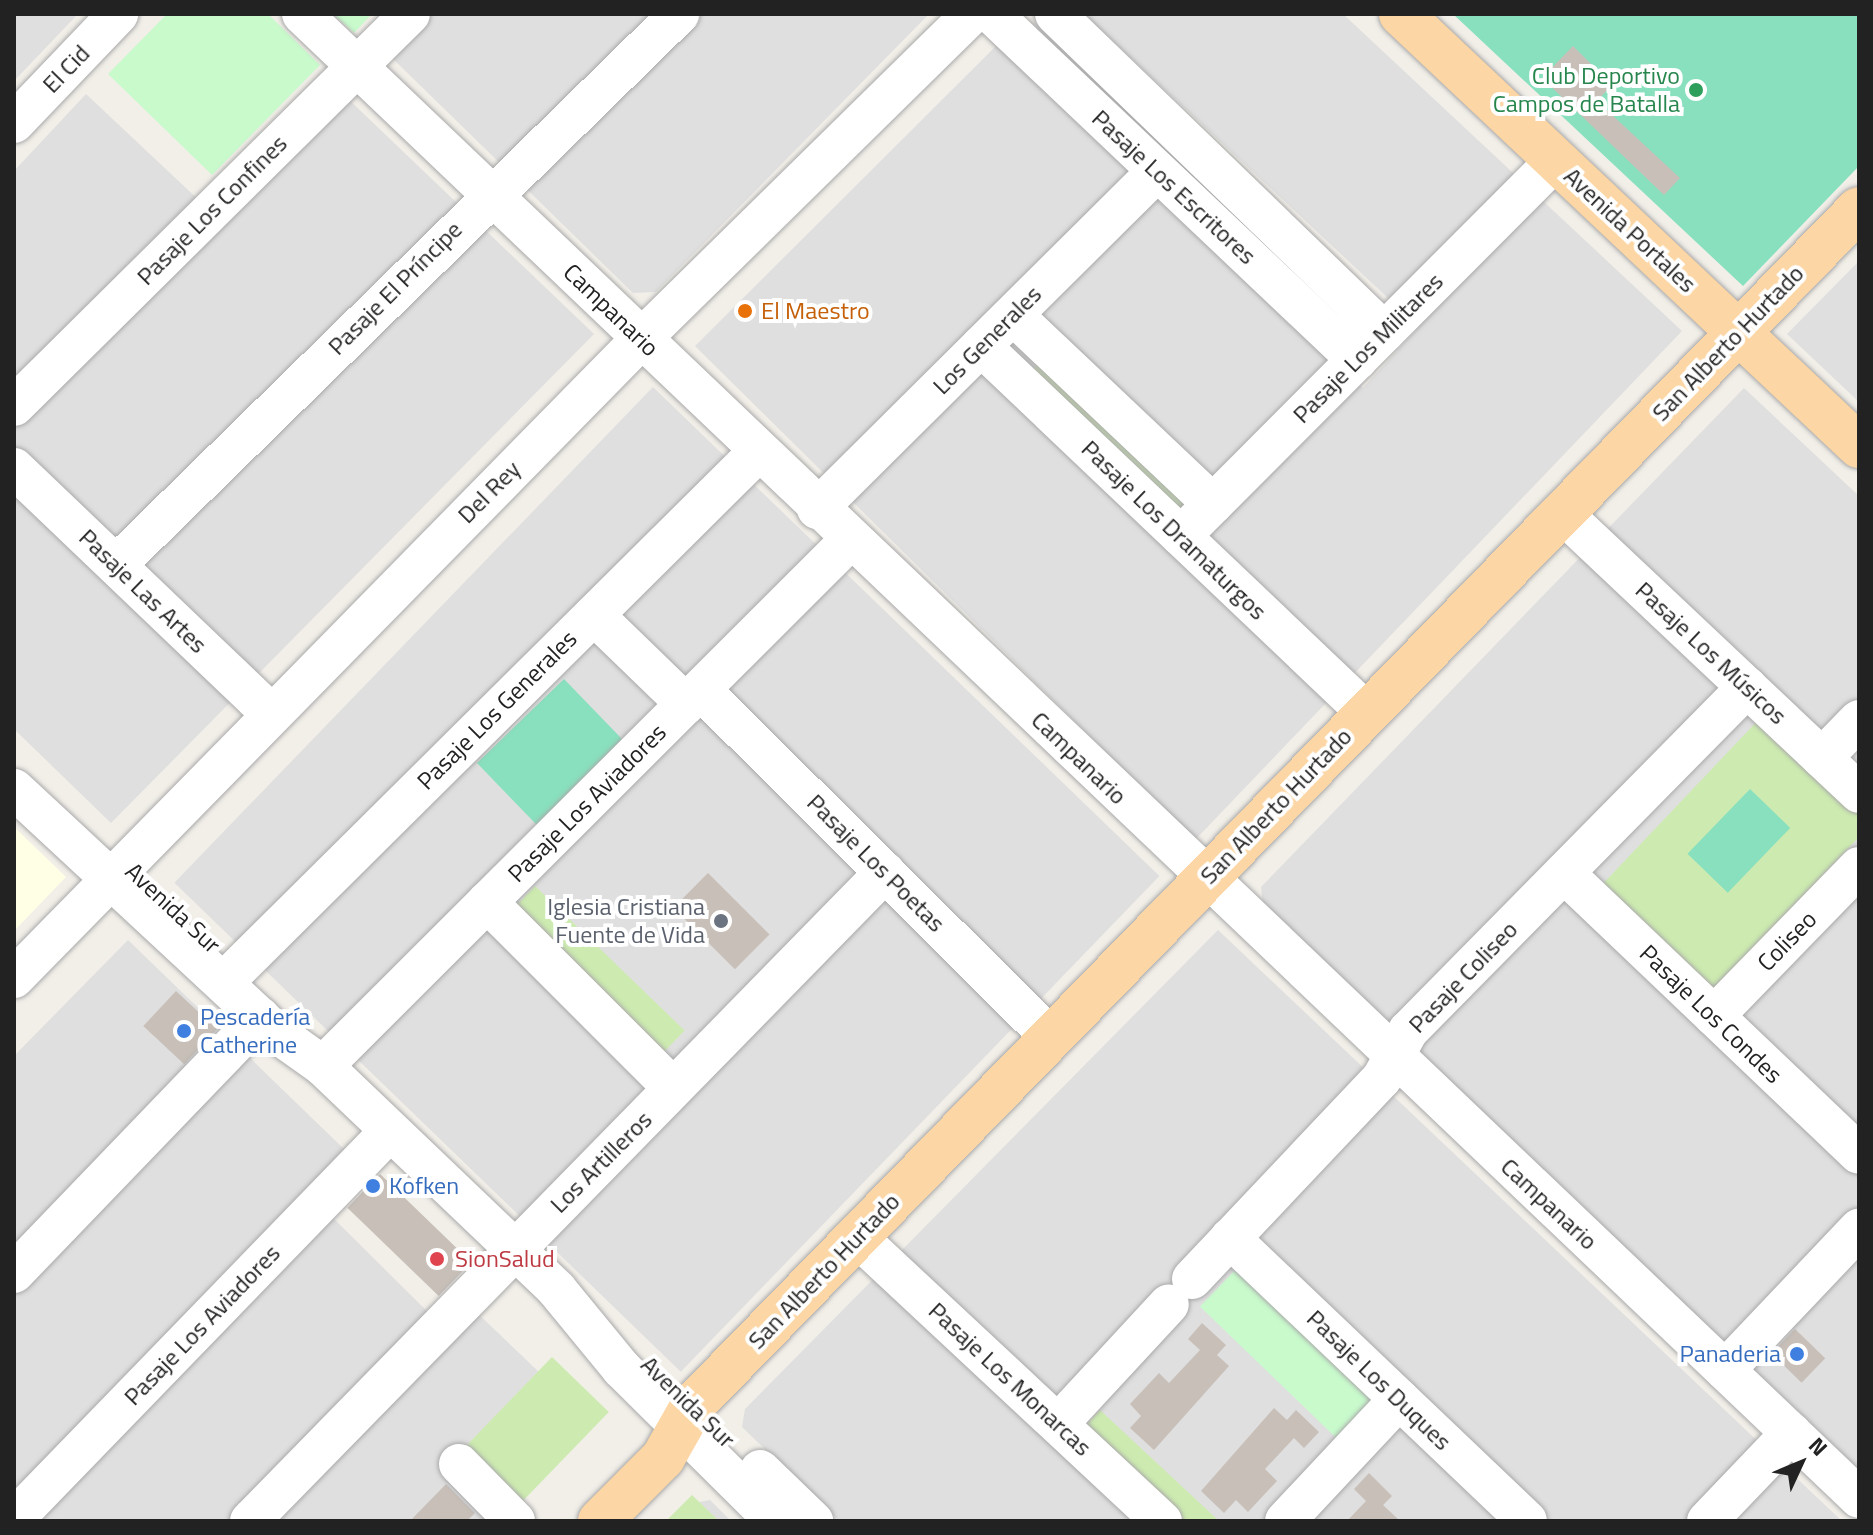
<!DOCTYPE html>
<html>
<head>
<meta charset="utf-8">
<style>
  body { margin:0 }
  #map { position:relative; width:1873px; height:1535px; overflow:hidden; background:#f2efe9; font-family:"Titillium Web",sans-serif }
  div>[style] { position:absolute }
  .residential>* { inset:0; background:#e0dfdf; transform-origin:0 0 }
  .education>* { inset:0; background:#ffffe5 }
  .grass>* { inset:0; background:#cdebb0; transform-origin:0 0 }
  .park>* { inset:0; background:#c8facc; transform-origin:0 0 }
  .pitch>* { inset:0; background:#88e0be; transform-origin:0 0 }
  .building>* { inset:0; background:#c7bfb8; transform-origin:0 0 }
  .roads { filter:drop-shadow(0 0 2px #a9a9a9) drop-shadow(0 0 2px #a9a9a9) }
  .minor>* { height:40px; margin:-20px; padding:0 20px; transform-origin:20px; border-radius:20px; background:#fff }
  .major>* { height:44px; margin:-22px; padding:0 22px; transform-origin:22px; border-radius:22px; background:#fcd6a4 }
  .dots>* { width:22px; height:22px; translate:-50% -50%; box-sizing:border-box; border:4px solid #fff; border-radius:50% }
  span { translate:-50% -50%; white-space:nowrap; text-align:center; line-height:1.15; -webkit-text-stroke:8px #fff; paint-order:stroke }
  .street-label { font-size:24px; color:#222 }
  .leisure-label { font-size:24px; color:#27864d }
  .right { translate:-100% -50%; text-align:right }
  .food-label { font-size:24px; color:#c56008 }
  .left { translate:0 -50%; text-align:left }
  .worship-label { font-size:24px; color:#5b616d }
  .shop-label { font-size:24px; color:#366cbe }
  .health-label { font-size:24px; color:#be3a42 }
  .frame { position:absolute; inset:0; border:16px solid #222; pointer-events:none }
  .north { position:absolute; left:1761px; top:1423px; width:80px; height:80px; -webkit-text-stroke:6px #fff; paint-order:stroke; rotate:46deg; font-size:22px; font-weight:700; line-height:32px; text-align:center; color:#222 }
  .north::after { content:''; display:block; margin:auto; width:28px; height:36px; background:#222; clip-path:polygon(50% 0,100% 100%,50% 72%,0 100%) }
</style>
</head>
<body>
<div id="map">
  <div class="residential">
    <i style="clip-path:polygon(14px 14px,78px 14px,14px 81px)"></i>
    <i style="clip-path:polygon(428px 14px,929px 14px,656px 292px,633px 293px,388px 54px)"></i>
    <i style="clip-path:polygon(1084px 14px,1343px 14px,1682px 331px,1195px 840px,695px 346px,999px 43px,1363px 388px,1419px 327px)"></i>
    <i style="clip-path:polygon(86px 94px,220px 220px,344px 95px,594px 334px,111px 823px,14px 729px,14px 171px)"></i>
    <i style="clip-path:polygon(1859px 261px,1859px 402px,1787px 334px)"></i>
    <i style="left:653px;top:387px;width:704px;height:689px;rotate:44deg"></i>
    <i style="clip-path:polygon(1744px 388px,1859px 496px,1859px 1469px,1263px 905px,1261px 887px)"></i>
    <i style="clip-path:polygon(1218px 930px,1842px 1521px,839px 1521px,742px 1427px,745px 1409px)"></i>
    <i style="clip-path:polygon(128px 940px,344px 1149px,344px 1164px,312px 1197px,450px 1334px,474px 1310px,540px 1373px,503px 1521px,14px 1521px,14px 1056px)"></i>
    <i style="clip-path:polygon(710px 1500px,731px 1521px,668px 1521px,684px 1505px)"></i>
  </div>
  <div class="education">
    <i style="clip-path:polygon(14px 827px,66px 877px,14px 931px)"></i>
  </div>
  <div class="grass">
    <i style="left:1039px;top:363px;width:209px;height:22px;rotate:44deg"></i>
    <i style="clip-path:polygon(1764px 714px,1859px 804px,1859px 837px,1708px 996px,1596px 891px)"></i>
    <i style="left:535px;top:886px;width:208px;height:33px;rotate:44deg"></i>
    <i style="left:552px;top:1357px;width:79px;height:128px;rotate:44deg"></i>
    <i style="clip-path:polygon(1100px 1410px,1219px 1521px,1169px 1521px,1077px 1435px)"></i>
    <i style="clip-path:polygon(692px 1495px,719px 1521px,666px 1521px)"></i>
  </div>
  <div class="park">
    <i style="clip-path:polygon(167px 14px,268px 14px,320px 65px,212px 175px,108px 74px)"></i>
    <i style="clip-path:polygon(333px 14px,372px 14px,354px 33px)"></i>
    <i style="left:1241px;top:1264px;width:192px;height:59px;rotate:44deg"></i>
  </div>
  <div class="pitch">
    <i style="clip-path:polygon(1453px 14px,1859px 14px,1859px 166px,1743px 286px)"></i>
    <i style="left:564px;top:679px;width:88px;height:121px;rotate:46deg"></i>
    <i style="left:1750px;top:789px;width:56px;height:90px;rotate:44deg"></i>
  </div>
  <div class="building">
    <i style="clip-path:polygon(1573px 46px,1612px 85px,1597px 101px,1680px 178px,1664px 195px,1542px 78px)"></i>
    <i style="left:708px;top:873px;width:87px;height:49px;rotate:45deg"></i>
    <i style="left:176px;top:991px;width:56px;height:48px;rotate:43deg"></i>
    <i style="left:380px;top:1174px;width:127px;height:47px;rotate:44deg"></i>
    <i style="clip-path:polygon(1202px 1323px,1226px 1345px,1217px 1355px,1229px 1366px,1154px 1450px,1130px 1428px,1141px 1416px,1130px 1404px,1159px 1373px,1169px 1383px,1200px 1350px,1188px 1339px)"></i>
    <i style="left:1795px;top:1329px;width:42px;height:34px;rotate:44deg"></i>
    <i style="clip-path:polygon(1274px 1408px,1287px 1420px,1296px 1410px,1319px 1432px,1304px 1448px,1294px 1438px,1265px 1469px,1277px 1481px,1248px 1512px,1236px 1500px,1224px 1513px,1201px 1491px)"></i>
    <i style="clip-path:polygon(1369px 1473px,1392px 1496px,1383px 1505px,1400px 1521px,1347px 1521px,1366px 1501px,1354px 1489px)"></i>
    <i style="clip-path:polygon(446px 1484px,475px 1513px,467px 1521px,410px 1521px)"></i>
  </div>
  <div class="roads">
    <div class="minor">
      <i style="left:302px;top:14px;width:2151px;rotate:43.62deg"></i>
      <i style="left:992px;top:14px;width:503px;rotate:43.47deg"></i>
      <i style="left:1055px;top:14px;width:458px;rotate:44deg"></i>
      <i style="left:14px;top:123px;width:151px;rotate:-46.3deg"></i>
      <i style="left:1013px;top:315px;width:275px;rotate:43.4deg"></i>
      <i style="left:981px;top:346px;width:533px;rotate:43.55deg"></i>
      <i style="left:14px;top:406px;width:557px;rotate:-44.71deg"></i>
      <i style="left:14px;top:468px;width:356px;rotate:43.7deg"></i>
      <i style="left:817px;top:509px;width:479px;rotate:-44.8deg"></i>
      <i style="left:1562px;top:513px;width:408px;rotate:43.3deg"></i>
      <i style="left:1181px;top:536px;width:531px;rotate:-45.08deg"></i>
      <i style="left:116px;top:565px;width:788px;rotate:-44.38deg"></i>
      <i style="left:594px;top:615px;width:128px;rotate:44.1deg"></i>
      <i style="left:701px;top:690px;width:493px;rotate:44.8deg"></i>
      <i style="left:1822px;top:758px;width:53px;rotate:-45.8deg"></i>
      <i style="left:14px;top:789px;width:360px;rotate:42.9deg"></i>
      <i style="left:278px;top:1034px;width:55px;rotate:35.4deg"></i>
      <i style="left:323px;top:1066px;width:324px;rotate:43.7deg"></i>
      <i style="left:557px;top:1290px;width:101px;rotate:50.6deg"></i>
      <i style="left:621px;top:1368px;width:217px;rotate:44.8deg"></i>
      <i style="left:1564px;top:873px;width:407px;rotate:43.6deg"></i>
      <i style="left:487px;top:902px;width:263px;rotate:45deg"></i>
      <i style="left:237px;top:969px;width:734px;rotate:-44.78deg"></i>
      <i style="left:14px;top:978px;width:895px;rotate:-45.54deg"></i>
      <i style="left:641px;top:339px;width:464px;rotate:-44.5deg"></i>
      <i style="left:1714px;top:1016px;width:208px;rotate:-45.8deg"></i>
      <i style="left:323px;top:1066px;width:745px;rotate:-44.95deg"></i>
      <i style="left:857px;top:1237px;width:417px;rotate:43deg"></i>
      <i style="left:1230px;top:1238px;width:410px;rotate:43.6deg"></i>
      <i style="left:14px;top:1273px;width:355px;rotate:-46.1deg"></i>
      <i style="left:1192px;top:1279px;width:277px;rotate:-46.6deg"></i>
      <i style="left:1382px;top:1078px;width:54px;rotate:-61deg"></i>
      <i style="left:1408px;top:1031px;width:483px;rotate:-45.4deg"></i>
      <i style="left:1725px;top:1370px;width:195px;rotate:-46.5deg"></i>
      <i style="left:1058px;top:1424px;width:163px;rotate:-47.2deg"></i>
      <i style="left:459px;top:1464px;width:80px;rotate:45.5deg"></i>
      <i style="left:760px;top:1470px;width:74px;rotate:43.9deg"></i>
      <i style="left:14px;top:1519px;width:540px;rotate:-45.9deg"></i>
      <i style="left:250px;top:1521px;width:908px;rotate:-45.62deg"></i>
      <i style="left:1285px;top:1521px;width:167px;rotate:-46.9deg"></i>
      <i style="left:1707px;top:1521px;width:122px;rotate:-46.3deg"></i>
    </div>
    <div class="major">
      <i style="left:1401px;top:14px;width:630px;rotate:43.33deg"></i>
      <i style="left:600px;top:1521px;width:89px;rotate:-45deg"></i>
      <i style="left:663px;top:1458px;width:61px;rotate:-60.5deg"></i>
      <i style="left:693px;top:1405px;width:1670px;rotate:-45.73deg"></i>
    </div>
  </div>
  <div class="dots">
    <i style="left:1696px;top:90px;background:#2e9e5b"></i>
    <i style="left:745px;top:311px;background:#e8710a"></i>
    <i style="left:721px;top:921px;background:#6b7280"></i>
    <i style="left:184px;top:1031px;background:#3f7fe0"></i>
    <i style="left:373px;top:1186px;background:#3f7fe0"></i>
    <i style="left:437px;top:1259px;background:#e0444e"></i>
    <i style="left:1797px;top:1354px;background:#3f7fe0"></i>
  </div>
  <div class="street-label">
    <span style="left:66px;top:69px;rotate:-46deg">El Cid</span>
    <span style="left:1174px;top:187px;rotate:43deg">Pasaje Los Escritores</span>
    <span style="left:212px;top:210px;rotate:-45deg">Pasaje Los Confines</span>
    <span style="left:1630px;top:230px;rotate:43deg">Avenida Portales</span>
    <span style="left:395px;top:288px;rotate:-45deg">Pasaje El Príncipe</span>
    <span style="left:611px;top:310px;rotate:44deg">Campanario</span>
    <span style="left:987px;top:340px;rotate:-45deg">Los Generales</span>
    <span style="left:1728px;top:343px;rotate:-46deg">San Alberto Hurtado</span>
    <span style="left:1368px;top:348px;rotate:-45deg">Pasaje Los Militares</span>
    <span style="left:489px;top:492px;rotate:-45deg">Del Rey</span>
    <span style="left:1174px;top:530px;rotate:44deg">Pasaje Los Dramaturgos</span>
    <span style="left:143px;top:591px;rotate:44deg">Pasaje Las Artes</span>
    <span style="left:1711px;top:653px;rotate:43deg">Pasaje Los Músicos</span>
    <span style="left:497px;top:710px;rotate:-45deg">Pasaje Los Generales</span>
    <span style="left:1079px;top:758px;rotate:44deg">Campanario</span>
    <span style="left:587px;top:803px;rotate:-45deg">Pasaje Los Aviadores</span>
    <span style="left:1276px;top:806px;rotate:-46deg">San Alberto Hurtado</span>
    <span style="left:876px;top:863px;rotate:45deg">Pasaje Los Poetas</span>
    <span style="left:173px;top:908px;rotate:43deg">Avenida Sur</span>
    <span style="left:1787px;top:941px;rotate:-46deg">Coliseo</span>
    <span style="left:1463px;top:977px;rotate:-46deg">Pasaje Coliseo</span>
    <span style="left:1711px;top:1014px;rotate:44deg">Pasaje Los Condes</span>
    <span style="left:601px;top:1162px;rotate:-45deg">Los Artilleros</span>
    <span style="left:1549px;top:1204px;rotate:43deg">Campanario</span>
    <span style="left:824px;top:1271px;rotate:-46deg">San Alberto Hurtado</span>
    <span style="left:202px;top:1325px;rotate:-46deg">Pasaje Los Aviadores</span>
    <span style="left:1010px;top:1379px;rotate:43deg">Pasaje Los Monarcas</span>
    <span style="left:1379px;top:1380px;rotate:44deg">Pasaje Los Duques</span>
    <span style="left:688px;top:1402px;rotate:44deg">Avenida Sur</span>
  </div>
  <div class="leisure-label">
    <span class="right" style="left:1680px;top:90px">Club Deportivo<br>Campos de Batalla</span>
  </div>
  <div class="food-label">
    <span class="left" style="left:761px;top:311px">El Maestro</span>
  </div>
  <div class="worship-label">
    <span class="right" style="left:705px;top:921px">Iglesia Cristiana<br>Fuente de Vida</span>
  </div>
  <div class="shop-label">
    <span class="left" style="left:200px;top:1031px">Pescadería<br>Catherine</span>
    <span class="left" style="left:389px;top:1186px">Kofken</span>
    <span class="right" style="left:1781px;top:1354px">Panaderia</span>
  </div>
  <div class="health-label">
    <span class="left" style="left:455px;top:1259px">SionSalud</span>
  </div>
  <div class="frame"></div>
  <div class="north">N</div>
</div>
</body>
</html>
